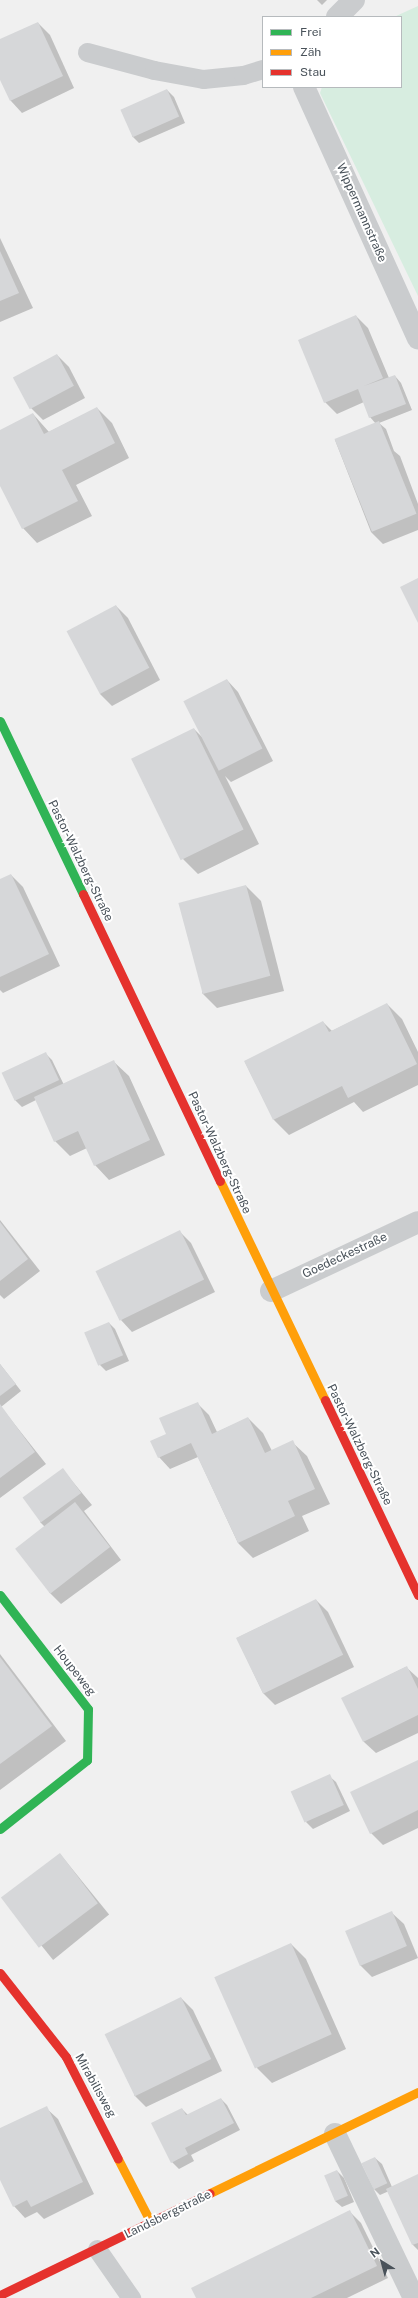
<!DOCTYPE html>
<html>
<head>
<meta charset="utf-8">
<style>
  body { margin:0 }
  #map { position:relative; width:418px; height:2298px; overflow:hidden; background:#f0f0f0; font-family:"Public Sans",sans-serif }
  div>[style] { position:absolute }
  .green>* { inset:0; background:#d7ede0 }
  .shadow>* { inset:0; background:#0003; transform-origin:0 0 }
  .building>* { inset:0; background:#d6d7d9; transform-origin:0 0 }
  .lane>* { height:19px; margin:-9.5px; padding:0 9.5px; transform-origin:9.5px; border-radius:9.5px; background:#caccce }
  .street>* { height:22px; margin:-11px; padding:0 11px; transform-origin:11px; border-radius:11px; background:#caccce }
  .fast>* { height:9px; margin:-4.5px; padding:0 4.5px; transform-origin:4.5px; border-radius:4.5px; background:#30b455 }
  .slow>* { height:9px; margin:-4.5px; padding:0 4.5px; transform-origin:4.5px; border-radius:4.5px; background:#ff9f0a }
  .jam>* { height:9px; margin:-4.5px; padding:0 4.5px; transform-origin:4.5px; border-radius:4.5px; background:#e5322d }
  span { translate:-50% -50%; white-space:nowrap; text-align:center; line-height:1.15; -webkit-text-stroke:4px #fff; paint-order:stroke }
  .street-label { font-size:12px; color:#49525a }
  .legend { position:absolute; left:262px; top:16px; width:140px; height:72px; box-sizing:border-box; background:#fff; border:1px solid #b6babd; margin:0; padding:5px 7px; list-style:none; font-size:12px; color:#49525a }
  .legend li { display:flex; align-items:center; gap:8px; height:20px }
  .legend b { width:20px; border:1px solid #b6babd }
  .north { position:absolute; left:362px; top:2242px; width:40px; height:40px; -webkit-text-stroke:3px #fff; paint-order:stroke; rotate:323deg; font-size:11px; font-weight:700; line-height:16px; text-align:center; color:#49525a }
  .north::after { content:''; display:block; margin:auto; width:14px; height:18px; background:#49525a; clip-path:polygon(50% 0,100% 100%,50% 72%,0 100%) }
</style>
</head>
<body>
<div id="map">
  <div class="green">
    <i style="clip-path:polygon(418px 6px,418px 296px,320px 93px,322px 87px,401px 87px,401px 17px,394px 17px)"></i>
  </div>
  <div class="shadow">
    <i style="clip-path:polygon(317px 0,327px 0,322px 5px)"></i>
    <i style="clip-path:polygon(38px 23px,50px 35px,74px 88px,22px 113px,11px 101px,0 78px,0 40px)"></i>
    <i style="clip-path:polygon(167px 90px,174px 97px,185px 123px,139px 143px,132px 136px)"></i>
    <i style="clip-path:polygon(0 238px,33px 308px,0 322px)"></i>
    <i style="clip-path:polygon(356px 316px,368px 328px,389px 378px,395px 376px,401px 383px,412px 410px,379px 423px,386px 429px,394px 451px,400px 456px,418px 504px,418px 530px,383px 544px,371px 532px,335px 440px,376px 424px,370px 417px,364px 402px,337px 414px,325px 402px)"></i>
    <i style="clip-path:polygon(57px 355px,69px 367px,85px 398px,43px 420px,31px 408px)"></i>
    <i style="clip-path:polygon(97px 408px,112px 423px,129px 458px,76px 485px,92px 516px,37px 543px,23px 528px,0 484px,0 431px,33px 414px,49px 432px)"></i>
    <i style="clip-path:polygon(116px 606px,128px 618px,160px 680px,112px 706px,100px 694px)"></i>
    <i style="clip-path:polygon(227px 680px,238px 692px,273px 761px,231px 782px,225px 776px,259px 844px,198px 874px,183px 859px,194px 729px,202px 737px)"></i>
    <i style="clip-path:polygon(11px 875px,23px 887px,60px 966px,3px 993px,0 990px,0 880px)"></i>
    <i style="clip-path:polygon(246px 886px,261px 901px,284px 991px,217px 1008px,202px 993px)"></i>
    <i style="clip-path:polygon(387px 1004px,402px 1019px,418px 1052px,418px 1085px,363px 1112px,354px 1102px,289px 1135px,274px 1120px,245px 1062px,323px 1022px,332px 1031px)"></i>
    <i style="clip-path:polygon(46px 1054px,52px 1060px,64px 1085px,114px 1062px,129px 1076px,165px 1155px,109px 1180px,95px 1165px,87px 1148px,70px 1156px,55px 1141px,36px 1100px,22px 1107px,15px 1100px)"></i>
    <i style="clip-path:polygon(0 1220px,40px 1271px,4px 1299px,0 1295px)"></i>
    <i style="clip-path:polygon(179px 1231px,191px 1243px,215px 1292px,132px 1332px,121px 1320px)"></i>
    <i style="clip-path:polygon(109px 1323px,115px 1329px,129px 1361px,106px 1371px,99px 1364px)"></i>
    <i style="clip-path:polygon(0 1364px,21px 1391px,1px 1407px,46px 1464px,0 1498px)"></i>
    <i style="clip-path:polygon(197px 1403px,209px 1415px,217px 1432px,248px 1418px,263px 1433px,272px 1451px,292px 1442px,307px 1456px,330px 1504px,302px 1516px,309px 1531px,253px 1558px,238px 1543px,198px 1457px,170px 1469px,159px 1457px,167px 1435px)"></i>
    <i style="clip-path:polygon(63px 1470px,92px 1505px,84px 1511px,121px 1560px,61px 1604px,49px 1592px,44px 1526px,40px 1522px)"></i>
    <i style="clip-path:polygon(316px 1600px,328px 1612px,354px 1667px,275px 1705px,263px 1693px,237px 1638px)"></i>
    <i style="clip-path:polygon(0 1654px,66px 1741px,0 1790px)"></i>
    <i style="clip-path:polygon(406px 1667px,418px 1678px,418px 1733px,376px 1753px,364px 1742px,343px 1698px)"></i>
    <i style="clip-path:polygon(418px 1761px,418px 1828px,383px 1845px,371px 1833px)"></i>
    <i style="clip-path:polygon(329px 1776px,336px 1782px,350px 1811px,313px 1829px,306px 1822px)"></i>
    <i style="left:60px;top:1854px;width:78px;height:72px;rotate:51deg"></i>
    <i style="clip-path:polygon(392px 1913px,404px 1924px,418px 1958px,372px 1977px,360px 1965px)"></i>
    <i style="clip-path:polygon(291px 1944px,306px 1959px,346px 2049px,272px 2083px,257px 2068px)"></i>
    <i style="clip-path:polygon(181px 1998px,193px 2010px,222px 2071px,146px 2107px,134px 2095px)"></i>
    <i style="clip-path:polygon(221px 2099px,227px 2105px,240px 2130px,191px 2155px,194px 2161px,179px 2169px,172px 2162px,182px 2109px,188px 2115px)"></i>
    <i style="clip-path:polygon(46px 2108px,58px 2119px,94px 2194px,44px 2219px,37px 2212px,25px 2218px,14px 2206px,0 2178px,0 2130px)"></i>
    <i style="clip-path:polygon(375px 2158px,382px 2164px,392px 2187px,418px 2175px,418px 2250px,413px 2245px,389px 2191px,380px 2195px,373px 2188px)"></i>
    <i style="clip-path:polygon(337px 2171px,344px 2178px,354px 2202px,342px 2207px,335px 2201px)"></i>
    <i style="clip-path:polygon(349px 2211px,361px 2223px,388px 2278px,347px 2298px,197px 2298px)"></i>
  </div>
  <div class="building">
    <i style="clip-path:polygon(38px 22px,63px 76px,10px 101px,0 80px,0 39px)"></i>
    <i style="left:167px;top:89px;width:30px;height:51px;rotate:66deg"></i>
    <i style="clip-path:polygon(0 251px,19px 293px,0 301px)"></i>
    <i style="clip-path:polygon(356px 315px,383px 378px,364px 386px,395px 375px,406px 404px,369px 418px,358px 389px,324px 403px,298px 340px)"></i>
    <i style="left:57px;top:354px;width:36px;height:50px;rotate:62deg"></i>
    <i style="clip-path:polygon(97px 407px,115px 443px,62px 470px,78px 501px,22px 529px,0 486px,0 430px,33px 413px,44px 434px)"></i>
    <i style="left:379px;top:421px;width:100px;height:48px;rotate:68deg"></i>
    <i style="clip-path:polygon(418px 578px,418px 623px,400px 587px)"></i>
    <i style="left:116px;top:605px;width:71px;height:56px;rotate:62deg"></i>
    <i style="left:227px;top:679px;width:78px;height:49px;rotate:63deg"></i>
    <i style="left:194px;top:728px;width:113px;height:70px;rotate:64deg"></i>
    <i style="clip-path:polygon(11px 874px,49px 954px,0 977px,0 879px)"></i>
    <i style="left:246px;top:885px;width:94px;height:70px;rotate:75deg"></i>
    <i style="clip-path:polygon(387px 1003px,417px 1064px,348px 1098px,342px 1086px,273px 1120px,244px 1061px,323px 1021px,329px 1032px)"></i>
    <i style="left:46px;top:1052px;width:31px;height:49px;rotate:65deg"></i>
    <i style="clip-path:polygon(114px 1060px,150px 1140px,94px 1166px,78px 1131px,54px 1142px,34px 1097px)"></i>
    <i style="clip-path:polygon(0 1222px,28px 1259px,0 1281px)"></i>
    <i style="left:180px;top:1230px;width:55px;height:94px;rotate:64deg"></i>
    <i style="left:109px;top:1322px;width:36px;height:27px;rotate:67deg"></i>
    <i style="clip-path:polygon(0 1364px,16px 1384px,0 1396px)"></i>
    <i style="clip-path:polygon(198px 1402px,212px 1434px,248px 1417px,265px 1453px,293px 1440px,315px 1489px,288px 1501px,295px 1516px,238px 1543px,191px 1443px,158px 1458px,150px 1441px,166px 1434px,159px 1418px)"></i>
    <i style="clip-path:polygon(0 1404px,35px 1452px,0 1478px)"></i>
    <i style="left:63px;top:1468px;width:31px;height:50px;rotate:54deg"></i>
    <i style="left:75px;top:1502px;width:57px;height:76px;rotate:52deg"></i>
    <i style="left:316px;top:1599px;width:62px;height:89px;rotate:64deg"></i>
    <i style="clip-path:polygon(0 1657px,52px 1726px,0 1764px)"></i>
    <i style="clip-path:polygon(407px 1666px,418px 1689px,418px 1715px,363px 1742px,341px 1698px)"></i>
    <i style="clip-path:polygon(418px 1760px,418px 1810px,370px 1834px,350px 1792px)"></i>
    <i style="left:330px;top:1774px;width:34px;height:43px;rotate:66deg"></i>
    <i style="left:60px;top:1853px;width:63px;height:74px;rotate:53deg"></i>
    <i style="left:392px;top:1911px;width:38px;height:51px;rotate:67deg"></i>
    <i style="left:291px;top:1943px;width:100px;height:84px;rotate:66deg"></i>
    <i style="left:181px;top:1997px;width:69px;height:85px;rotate:64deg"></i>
    <i style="clip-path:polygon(221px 2098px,234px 2123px,185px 2148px,188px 2154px,171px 2163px,151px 2123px,182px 2108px,186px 2115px)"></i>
    <i style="clip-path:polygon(47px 2106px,83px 2182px,31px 2207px,27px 2200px,13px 2207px,0 2180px,0 2128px)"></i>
    <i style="left:375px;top:2157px;width:29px;height:15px;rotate:65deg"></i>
    <i style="left:337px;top:2170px;width:28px;height:14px;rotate:67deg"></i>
    <i style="clip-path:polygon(418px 2174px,418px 2243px,412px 2245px,386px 2189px)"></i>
    <i style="clip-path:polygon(350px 2210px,377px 2266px,311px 2298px,196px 2298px,191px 2288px)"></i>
  </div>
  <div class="lane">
    <i style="left:87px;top:52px;width:69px;rotate:15deg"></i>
    <i style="left:154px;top:70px;width:50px;rotate:10.4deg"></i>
    <i style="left:203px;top:79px;width:40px;rotate:-5.7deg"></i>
    <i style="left:243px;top:75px;width:21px;rotate:-17deg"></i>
    <i style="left:97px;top:2249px;width:60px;rotate:55.2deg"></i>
  </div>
  <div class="street">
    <i style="left:337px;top:17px;width:24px;rotate:-45deg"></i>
    <i style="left:304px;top:87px;width:276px;rotate:65.6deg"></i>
    <i style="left:271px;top:1291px;width:162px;rotate:-25.1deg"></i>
    <i style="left:335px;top:2134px;width:182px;rotate:64.3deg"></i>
  </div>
  <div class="fast">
    <i style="left:0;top:721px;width:192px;rotate:64.4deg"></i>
    <i style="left:0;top:1595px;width:144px;rotate:52.3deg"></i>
    <i style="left:88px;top:1709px;width:51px;rotate:91.1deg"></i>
    <i style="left:87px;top:1760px;width:111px;rotate:141.6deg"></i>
  </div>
  <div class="slow">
    <i style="left:220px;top:1181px;width:243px;rotate:64.4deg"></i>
    <i style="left:118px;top:2159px;width:72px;rotate:62.7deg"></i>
    <i style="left:210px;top:2193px;width:231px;rotate:-25.9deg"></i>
  </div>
  <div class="jam">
    <i style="left:83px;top:894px;width:318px;rotate:64.5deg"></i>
    <i style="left:325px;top:1400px;width:216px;rotate:64.5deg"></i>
    <i style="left:0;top:1973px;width:107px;rotate:51.8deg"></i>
    <i style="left:66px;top:2057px;width:114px;rotate:63deg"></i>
    <i style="left:0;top:2295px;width:233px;rotate:-25.9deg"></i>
  </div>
  <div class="street-label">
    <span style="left:361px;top:213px;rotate:66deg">Wippermannstraße</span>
    <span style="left:80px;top:861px;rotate:64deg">Pastor-Walzberg-Straße</span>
    <span style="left:219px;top:1153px;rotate:65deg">Pastor-Walzberg-Straße</span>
    <span style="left:345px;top:1256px;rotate:-25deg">Goedeckestraße</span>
    <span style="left:359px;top:1445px;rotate:64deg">Pastor-Walzberg-Straße</span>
    <span style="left:74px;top:1671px;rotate:52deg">Houpeweg</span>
    <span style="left:95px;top:2086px;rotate:61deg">Mirabilisweg</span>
    <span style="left:168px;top:2215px;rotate:-26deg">Landsbergstraße</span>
  </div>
  <ul class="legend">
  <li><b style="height:5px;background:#30b455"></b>Frei</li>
  <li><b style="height:5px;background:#ff9f0a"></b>Zäh</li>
  <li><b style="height:5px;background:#e5322d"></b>Stau</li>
  </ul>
  <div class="north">N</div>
</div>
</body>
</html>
